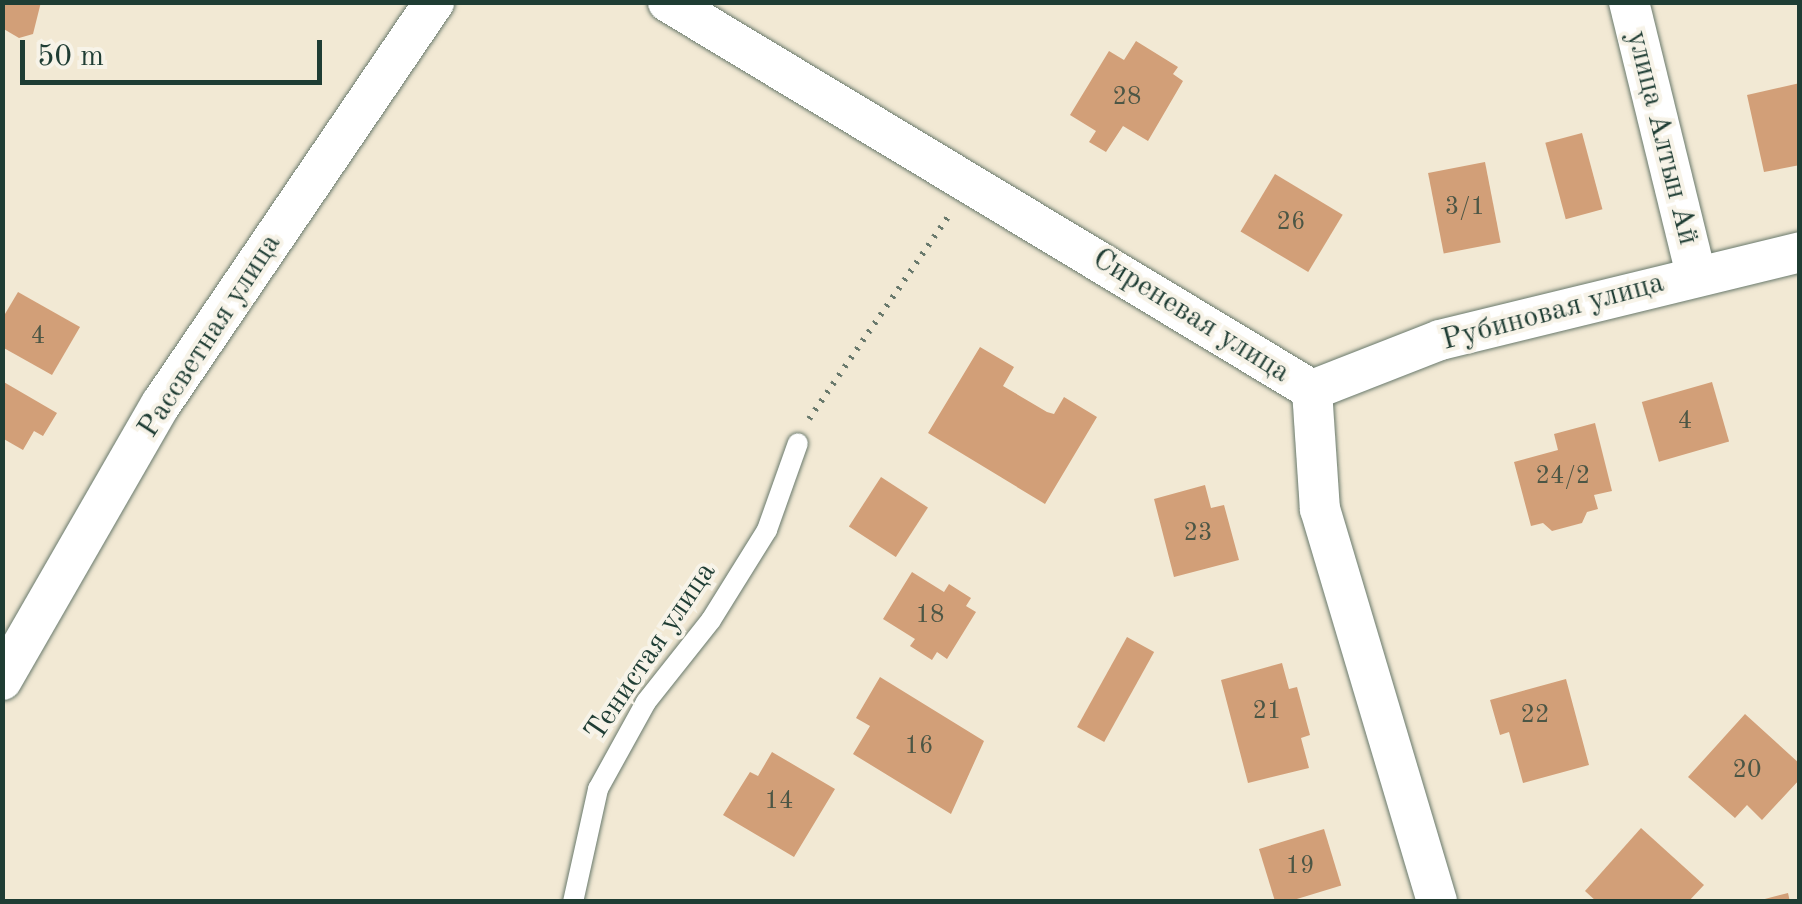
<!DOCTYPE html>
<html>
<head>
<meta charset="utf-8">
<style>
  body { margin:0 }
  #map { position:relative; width:1802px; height:904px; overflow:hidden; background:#f2e9d4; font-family:"Old Standard TT",serif }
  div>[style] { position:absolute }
  .building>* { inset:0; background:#d29f78; transform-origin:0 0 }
  .path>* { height:6px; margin-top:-3px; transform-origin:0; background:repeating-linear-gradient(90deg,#69796c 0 2.5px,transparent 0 10.5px) }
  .roads { filter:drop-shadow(0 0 2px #69796c) drop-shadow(0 0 2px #69796c) }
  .lane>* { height:20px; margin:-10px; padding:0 10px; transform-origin:10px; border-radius:10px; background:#fff }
  .street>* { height:40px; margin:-20px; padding:0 20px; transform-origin:20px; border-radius:20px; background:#fff }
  span { translate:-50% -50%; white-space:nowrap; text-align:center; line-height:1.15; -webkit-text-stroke:8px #f7f3e8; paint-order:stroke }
  .number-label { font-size:25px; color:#4c5645 }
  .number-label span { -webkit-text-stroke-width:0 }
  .street-label { font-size:30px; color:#1f3d34 }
  .frame { position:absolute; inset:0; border:5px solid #1f3d34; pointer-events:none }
  .scale { position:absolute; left:20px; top:40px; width:302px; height:45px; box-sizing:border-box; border:5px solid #1f3d34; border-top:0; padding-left:12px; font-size:30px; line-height:35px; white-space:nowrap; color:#1f3d34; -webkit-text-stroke:8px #f7f3e8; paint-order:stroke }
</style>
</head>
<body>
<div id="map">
  <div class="building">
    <i style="clip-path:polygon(2px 2px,41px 2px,33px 34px,19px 38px,2px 28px)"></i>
    <i style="clip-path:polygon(1136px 41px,1178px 67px,1173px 74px,1183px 81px,1148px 141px,1123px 126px,1106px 152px,1089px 142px,1096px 131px,1070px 115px,1109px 51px,1124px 60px)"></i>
    <i style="clip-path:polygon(1800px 83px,1800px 165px,1764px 172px,1747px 95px)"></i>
    <i style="left:1582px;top:133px;width:79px;height:38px;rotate:75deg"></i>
    <i style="left:1485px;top:162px;width:82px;height:58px;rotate:79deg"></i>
    <i style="left:1275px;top:174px;width:79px;height:67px;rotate:31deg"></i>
    <i style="clip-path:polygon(18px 292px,80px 327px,52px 375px,2px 347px,2px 319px)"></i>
    <i style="clip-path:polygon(980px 347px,1014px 367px,1003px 386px,1047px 412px,1054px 414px,1064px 397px,1097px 417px,1045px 504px,928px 433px)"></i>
    <i style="clip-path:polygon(2px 381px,57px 413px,43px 436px,34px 431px,23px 450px,2px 438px)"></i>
    <i style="left:1712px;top:382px;width:62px;height:73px;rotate:74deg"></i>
    <i style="clip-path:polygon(1595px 423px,1612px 491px,1594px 495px,1598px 509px,1587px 512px,1582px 523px,1552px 531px,1543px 523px,1531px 526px,1514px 462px,1558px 450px,1554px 434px)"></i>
    <i style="left:881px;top:477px;width:56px;height:59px;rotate:33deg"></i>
    <i style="clip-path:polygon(1205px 485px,1211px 508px,1224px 505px,1239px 560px,1174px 577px,1154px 499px)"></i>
    <i style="clip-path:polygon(912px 572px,944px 592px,949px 584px,971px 598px,966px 606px,976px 612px,947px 659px,937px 652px,932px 660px,910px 646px,915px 639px,883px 619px)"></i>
    <i style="left:1127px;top:637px;width:31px;height:103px;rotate:29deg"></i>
    <i style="clip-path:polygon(1282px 663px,1289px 689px,1297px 687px,1310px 735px,1301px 738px,1309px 768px,1248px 783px,1221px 680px)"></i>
    <i style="clip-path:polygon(880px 677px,984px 741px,951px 814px,853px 754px,870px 726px,856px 718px)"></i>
    <i style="clip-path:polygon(1566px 679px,1589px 765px,1523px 783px,1509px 732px,1500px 735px,1490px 700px)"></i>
    <i style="clip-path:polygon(1745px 714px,1800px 764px,1800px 779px,1762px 820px,1747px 805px,1735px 818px,1688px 777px)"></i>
    <i style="clip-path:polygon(772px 752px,835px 789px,794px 857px,723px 815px,750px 772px,758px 776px)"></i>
    <i style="clip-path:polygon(1641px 828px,1704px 885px,1688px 902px,1597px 902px,1585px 891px)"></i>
    <i style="left:1324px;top:829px;width:59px;height:68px;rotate:73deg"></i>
    <i style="clip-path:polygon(1788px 893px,1790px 902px,1761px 902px,1761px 900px)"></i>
  </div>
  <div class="path">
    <i style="left:809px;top:419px;width:247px;rotate:-55.5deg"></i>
  </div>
  <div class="roads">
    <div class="lane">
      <i style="left:573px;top:902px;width:116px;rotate:-77.5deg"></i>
      <i style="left:598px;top:789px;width:99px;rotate:-61.1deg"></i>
      <i style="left:646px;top:702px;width:105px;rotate:-51.6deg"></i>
      <i style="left:711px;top:620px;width:106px;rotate:-58.1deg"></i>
      <i style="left:767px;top:530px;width:92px;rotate:-70.4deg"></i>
    </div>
    <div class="street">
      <i style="left:668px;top:2px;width:752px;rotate:31.07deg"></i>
      <i style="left:1629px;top:2px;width:280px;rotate:76.2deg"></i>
      <i style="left:1312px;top:390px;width:119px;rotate:86.2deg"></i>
      <i style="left:1320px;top:509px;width:410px;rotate:73.4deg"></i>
      <i style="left:1312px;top:390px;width:137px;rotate:-21.3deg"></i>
      <i style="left:1440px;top:340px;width:371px;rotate:-13.7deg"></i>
      <i style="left:2px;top:680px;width:319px;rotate:-60.1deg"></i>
      <i style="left:161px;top:404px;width:486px;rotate:-55.8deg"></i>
    </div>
  </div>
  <div class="number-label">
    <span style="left:1127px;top:98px">28</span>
    <span style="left:1465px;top:208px">3/1</span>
    <span style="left:1291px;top:223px">26</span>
    <span style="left:38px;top:337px">4</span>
    <span style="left:1685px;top:422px">4</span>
    <span style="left:1563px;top:477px">24/2</span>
    <span style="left:1198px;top:534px">23</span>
    <span style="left:930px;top:616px">18</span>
    <span style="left:1267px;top:712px">21</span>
    <span style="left:1535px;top:716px">22</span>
    <span style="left:919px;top:747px">16</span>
    <span style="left:1747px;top:771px">20</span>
    <span style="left:779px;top:802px">14</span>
    <span style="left:1300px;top:867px">19</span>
  </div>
  <div class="street-label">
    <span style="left:1662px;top:138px;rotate:76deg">улица Алтын Ай</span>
    <span style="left:1553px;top:312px;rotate:-15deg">Рубиновая улица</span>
    <span style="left:1191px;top:316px;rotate:32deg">Сиреневая улица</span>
    <span style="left:210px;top:336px;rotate:-57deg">Рассветная улица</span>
    <span style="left:651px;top:652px;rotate:-56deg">Тенистая улица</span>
  </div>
  <div class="frame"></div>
  <div class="scale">50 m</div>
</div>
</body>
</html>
